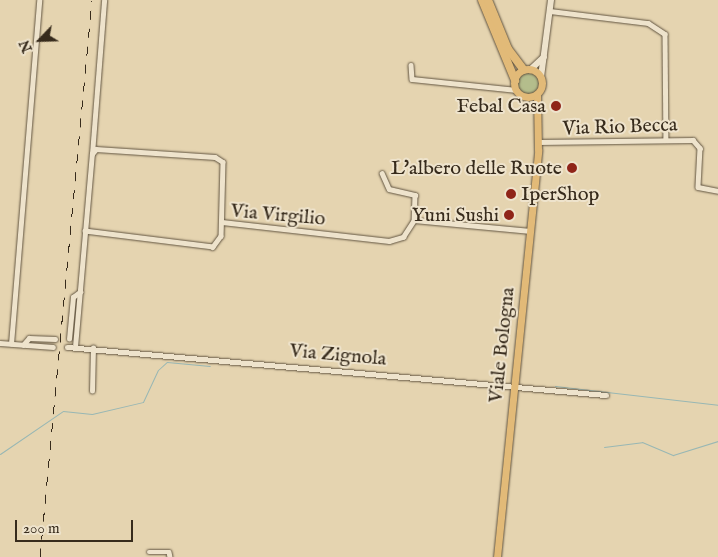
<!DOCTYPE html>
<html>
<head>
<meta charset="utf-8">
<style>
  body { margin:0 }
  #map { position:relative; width:718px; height:557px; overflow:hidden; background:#e5d4b0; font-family:"IM FELL English",serif }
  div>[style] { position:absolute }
  .green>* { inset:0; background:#b4bd8c }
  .round { border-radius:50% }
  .stream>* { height:1px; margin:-0.5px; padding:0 0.5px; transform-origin:0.5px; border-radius:0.5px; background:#98b7b4 }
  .roads { filter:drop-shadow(0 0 1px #625541) drop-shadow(0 0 1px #625541) }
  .minor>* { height:4.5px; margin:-2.25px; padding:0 2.25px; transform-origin:2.25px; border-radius:2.25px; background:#eee3cc }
  .secondary>* { height:6px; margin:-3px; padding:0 3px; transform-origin:3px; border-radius:3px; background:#eee3cc }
  .primary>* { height:7px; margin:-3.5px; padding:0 3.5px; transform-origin:3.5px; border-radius:3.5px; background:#e2ba78 }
  .primary>.ring { margin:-3.5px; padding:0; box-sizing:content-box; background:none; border:7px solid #e2ba78; border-radius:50% }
  .trunk>* { height:8px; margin:-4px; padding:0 4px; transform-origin:4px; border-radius:4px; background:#e2ba78 }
  .rail>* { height:1px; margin-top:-0.5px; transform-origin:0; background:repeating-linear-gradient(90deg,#372b1c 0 9px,transparent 0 18px) }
  .dots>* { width:14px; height:14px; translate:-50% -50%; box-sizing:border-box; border:2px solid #eee3cc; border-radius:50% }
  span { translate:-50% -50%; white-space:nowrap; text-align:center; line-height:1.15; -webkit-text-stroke:4px #eee3cc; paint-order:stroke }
  .poi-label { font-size:20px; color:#372b1c }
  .right { translate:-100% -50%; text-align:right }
  .left { translate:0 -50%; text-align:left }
  .street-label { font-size:20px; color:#372b1c }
  .north { position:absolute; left:15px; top:15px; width:50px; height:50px; -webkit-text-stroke:4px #eee3cc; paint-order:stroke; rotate:246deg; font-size:14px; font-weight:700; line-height:20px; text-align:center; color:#372b1c }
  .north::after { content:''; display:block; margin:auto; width:18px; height:22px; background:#372b1c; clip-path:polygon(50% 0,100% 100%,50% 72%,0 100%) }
  .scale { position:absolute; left:15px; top:520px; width:118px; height:22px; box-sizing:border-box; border:2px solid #372b1c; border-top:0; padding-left:6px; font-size:15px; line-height:18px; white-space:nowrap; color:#372b1c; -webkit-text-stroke:4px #eee3cc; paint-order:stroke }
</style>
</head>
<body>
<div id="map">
  <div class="green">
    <i class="round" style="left:517px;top:72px;width:22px;height:22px"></i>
  </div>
  <div class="stream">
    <i style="left:555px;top:386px;width:164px;rotate:6.6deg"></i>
    <i style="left:604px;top:447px;width:38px;rotate:-7deg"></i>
    <i style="left:642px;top:442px;width:34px;rotate:23deg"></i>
    <i style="left:673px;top:455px;width:47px;rotate:-17.3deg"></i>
    <i style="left:0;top:454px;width:76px;rotate:-34.3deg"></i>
    <i style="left:63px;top:411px;width:29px;rotate:6deg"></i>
    <i style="left:92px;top:414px;width:52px;rotate:-13.2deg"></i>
    <i style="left:143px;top:402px;width:35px;rotate:-65deg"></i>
    <i style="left:158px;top:370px;width:12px;rotate:-42deg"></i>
    <i style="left:167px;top:362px;width:43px;rotate:5.3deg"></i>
  </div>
  <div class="roads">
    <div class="minor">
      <i style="left:550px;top:11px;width:99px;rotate:7deg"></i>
      <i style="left:648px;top:23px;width:20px;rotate:33deg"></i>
      <i style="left:665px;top:34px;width:105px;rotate:89.5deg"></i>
      <i style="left:411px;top:65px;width:14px;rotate:86deg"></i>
      <i style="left:412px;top:79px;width:105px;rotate:6deg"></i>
      <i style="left:538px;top:142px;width:155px;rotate:-0.7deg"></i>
      <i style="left:693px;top:140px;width:11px;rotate:49deg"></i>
      <i style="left:700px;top:148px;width:39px;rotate:93deg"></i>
      <i style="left:698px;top:187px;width:20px;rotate:11deg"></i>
      <i style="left:92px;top:154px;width:154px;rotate:-85.5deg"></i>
      <i style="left:382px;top:173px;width:17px;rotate:66deg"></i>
      <i style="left:389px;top:189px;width:27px;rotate:13deg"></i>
      <i style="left:415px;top:195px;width:25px;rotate:92deg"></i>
      <i style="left:222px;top:222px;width:168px;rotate:6.5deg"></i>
      <i style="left:389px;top:241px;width:15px;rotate:-16deg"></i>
      <i style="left:403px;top:237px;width:20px;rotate:-57deg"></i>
      <i style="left:414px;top:220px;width:117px;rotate:5.4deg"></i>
      <i style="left:69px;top:339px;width:42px;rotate:-84.6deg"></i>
      <i style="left:73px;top:297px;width:9px;rotate:-36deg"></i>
      <i style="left:0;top:343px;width:53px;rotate:4.3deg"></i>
      <i style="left:11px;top:344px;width:345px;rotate:-85.3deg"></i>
      <i style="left:23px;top:345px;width:9px;rotate:-49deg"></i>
      <i style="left:29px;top:338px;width:26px;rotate:2deg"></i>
      <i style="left:67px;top:347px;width:541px;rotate:5.09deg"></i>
      <i style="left:75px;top:347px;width:194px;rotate:-85deg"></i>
      <i style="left:92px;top:154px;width:6px;rotate:-51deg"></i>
      <i style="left:96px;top:149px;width:119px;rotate:3.8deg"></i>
      <i style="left:215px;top:157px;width:9px;rotate:32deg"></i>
      <i style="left:223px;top:162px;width:74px;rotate:91.5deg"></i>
      <i style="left:221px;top:236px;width:14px;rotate:126deg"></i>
      <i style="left:213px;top:247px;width:129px;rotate:-172.9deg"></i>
      <i style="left:92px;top:391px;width:43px;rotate:-88.7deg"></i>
      <i style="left:149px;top:552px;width:20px"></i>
      <i style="left:169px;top:552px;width:5px;rotate:79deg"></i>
    </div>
    <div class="secondary">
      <i style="left:530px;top:70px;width:19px;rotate:-43deg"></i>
      <i style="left:541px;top:77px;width:78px;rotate:-82.6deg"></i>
    </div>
    <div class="primary">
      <i class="ring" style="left:514px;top:69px;width:21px;height:21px"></i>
      <i style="left:497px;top:557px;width:409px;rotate:-84.2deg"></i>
      <i style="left:538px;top:150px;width:56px;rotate:-91deg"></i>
    </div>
    <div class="trunk">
      <i style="left:482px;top:0;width:87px;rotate:67.6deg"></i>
      <i style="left:488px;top:0;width:53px;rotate:67.8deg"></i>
      <i style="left:508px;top:49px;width:26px;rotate:53deg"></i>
    </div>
  </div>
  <div class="rail">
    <i style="left:40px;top:557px;width:559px;rotate:-84.67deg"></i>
  </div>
  <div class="dots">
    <i style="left:556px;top:106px;background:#8f2418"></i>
    <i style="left:572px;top:168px;background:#8f2418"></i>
    <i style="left:511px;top:194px;background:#8f2418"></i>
    <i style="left:509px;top:215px;background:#8f2418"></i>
  </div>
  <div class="poi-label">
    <span class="right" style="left:546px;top:106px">Febal Casa</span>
    <span class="right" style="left:562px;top:168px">L'albero delle Ruote</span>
    <span class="left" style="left:521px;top:194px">IperShop</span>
    <span class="right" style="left:499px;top:215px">Yuni Sushi</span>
  </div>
  <div class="street-label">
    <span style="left:620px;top:127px;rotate:-2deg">Via Rio Becca</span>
    <span style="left:278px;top:215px;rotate:5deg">Via Virgilio</span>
    <span style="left:502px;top:345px;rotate:-84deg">Viale Bologna</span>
    <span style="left:338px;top:355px;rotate:5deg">Via Zignola</span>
  </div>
  <div class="north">N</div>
  <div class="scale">200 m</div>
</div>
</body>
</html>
